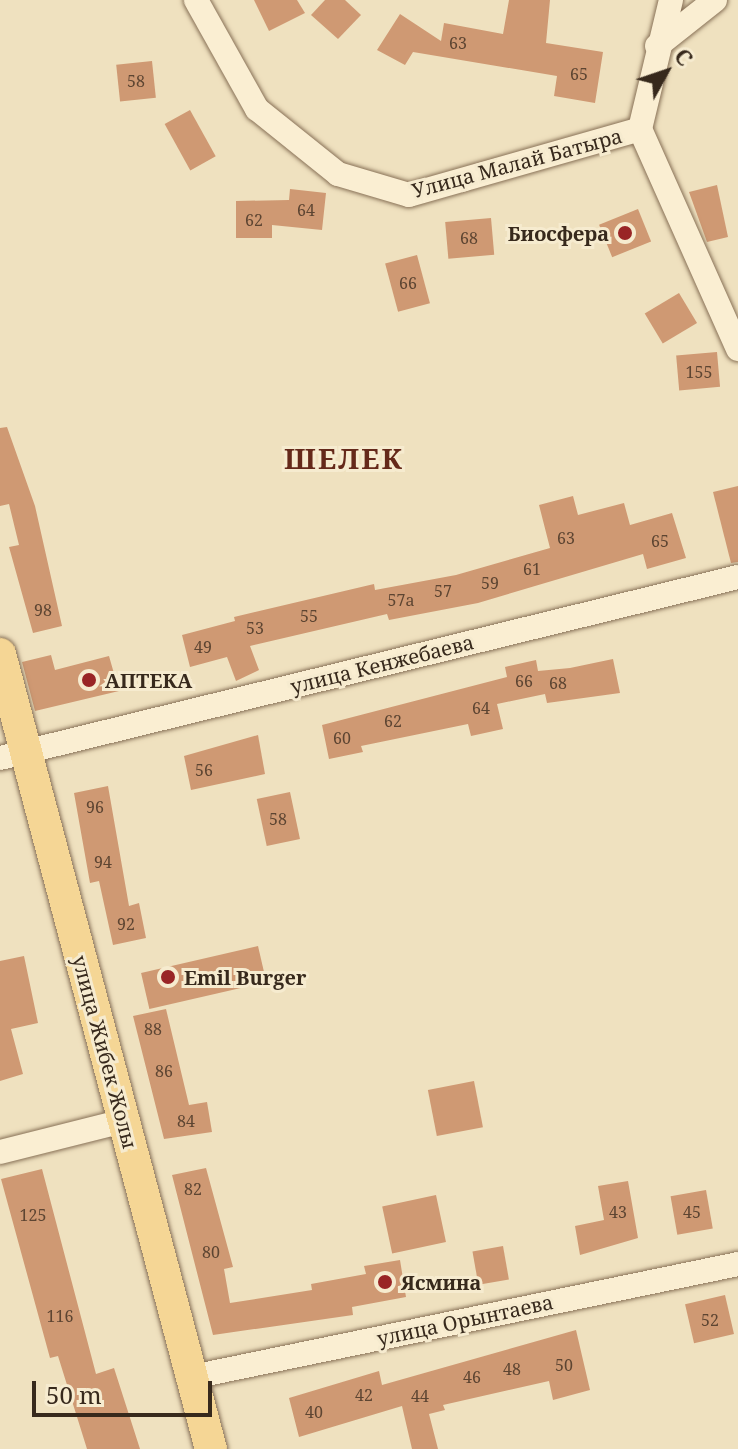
<!DOCTYPE html>
<html>
<head>
<meta charset="utf-8">
<style>
  body { margin:0 }
  #map { position:relative; width:738px; height:1449px; overflow:hidden; background:#efe1bf; font-family:"Noto Serif",serif }
  div>[style] { position:absolute }
  .building>* { inset:0; background:#cf9973; transform-origin:0 0 }
  .roads { filter:drop-shadow(0 0 2px #887157) drop-shadow(0 0 2px #887157) }
  .minor>* { height:24px; margin:-12px; padding:0 12px; transform-origin:12px; border-radius:12px; background:#faeed2 }
  .major>* { height:32px; margin:-16px; padding:0 16px; transform-origin:16px; border-radius:16px; background:#f5d695 }
  .dots>* { width:22px; height:22px; translate:-50% -50%; box-sizing:border-box; border:4px solid #f6ebcf; border-radius:50% }
  span { translate:-50% -50%; white-space:nowrap; text-align:center; line-height:1.15; -webkit-text-stroke:6px #f6ebcf; paint-order:stroke }
  .number-label { font-size:16px; color:#5d4532 }
  .number-label span { -webkit-text-stroke-width:0 }
  .street-label { font-size:20px; color:#37291c }
  .poi-label { font-size:20px; color:#37291c; font-weight:700 }
  .right { translate:-100% -50%; text-align:right }
  .left { translate:0 -50%; text-align:left }
  .district-label { font-size:28px; color:#65291a; font-weight:700; letter-spacing:2px }
  .north { position:absolute; left:626px; top:32px; width:80px; height:80px; -webkit-text-stroke:6px #f6ebcf; paint-order:stroke; rotate:50deg; font-size:22px; font-weight:700; line-height:32px; text-align:center; color:#37291c }
  .north::after { content:''; display:block; margin:auto; width:28px; height:36px; background:#37291c; clip-path:polygon(50% 0,100% 100%,50% 72%,0 100%) }
  .scale { position:absolute; left:32px; top:1381px; width:180px; height:36px; box-sizing:border-box; border:4px solid #37291c; border-top:0; padding-left:10px; font-size:24px; line-height:28px; white-space:nowrap; color:#37291c; -webkit-text-stroke:6px #f6ebcf; paint-order:stroke }
</style>
</head>
<body>
<div id="map">
  <div class="building">
    <i style="clip-path:polygon(254px 0,297px 0,305px 13px,269px 31px)"></i>
    <i style="clip-path:polygon(325px 0,345px 0,361px 15px,338px 39px,311px 15px)"></i>
    <i style="clip-path:polygon(509px 0,550px 0,546px 43px,603px 52px,595px 103px,554px 96px,557px 76px,413px 52px,405px 65px,377px 50px,400px 14px,441px 41px,444px 23px,503px 34px)"></i>
    <i style="left:152px;top:61px;width:37px;height:36px;rotate:84deg"></i>
    <i style="left:190px;top:110px;width:53px;height:29px;rotate:61deg"></i>
    <i style="clip-path:polygon(717px 185px,728px 237px,707px 242px,689px 192px)"></i>
    <i style="clip-path:polygon(290px 189px,326px 193px,322px 230px,272px 225px,272px 238px,236px 238px,236px 201px,289px 200px)"></i>
    <i style="left:638px;top:209px;width:35px;height:42px;rotate:68deg"></i>
    <i style="left:491px;top:218px;width:37px;height:46px;rotate:85deg"></i>
    <i style="left:417px;top:255px;width:50px;height:33px;rotate:75deg"></i>
    <i style="left:679px;top:293px;width:35px;height:40px;rotate:59deg"></i>
    <i style="left:717px;top:352px;width:35px;height:41px;rotate:85deg"></i>
    <i style="clip-path:polygon(7px 427px,35px 506px,62px 626px,33px 633px,9px 547px,19px 545px,9px 504px,0 506px,0 428px)"></i>
    <i style="clip-path:polygon(738px 486px,738px 562px,731px 563px,713px 492px)"></i>
    <i style="clip-path:polygon(573px 496px,578px 515px,624px 503px,630px 525px,672px 513px,686px 558px,647px 569px,643px 554px,478px 603px,389px 620px,387px 614px,250px 646px,259px 670px,236px 681px,227px 657px,190px 667px,182px 635px,235px 621px,234px 617px,374px 584px,375px 590px,456px 575px,550px 548px,539px 505px)"></i>
    <i style="clip-path:polygon(51px 655px,55px 670px,109px 656px,119px 691px,35px 711px,22px 662px)"></i>
    <i style="clip-path:polygon(613px 659px,620px 693px,547px 703px,545px 694px,497px 704px,503px 729px,471px 736px,468px 724px,361px 746px,363px 752px,329px 759px,322px 725px,507px 677px,505px 667px,536px 660px,538px 671px,570px 668px)"></i>
    <i style="clip-path:polygon(258px 735px,265px 774px,191px 790px,184px 756px)"></i>
    <i style="clip-path:polygon(108px 786px,129px 906px,139px 903px,146px 938px,113px 945px,99px 881px,90px 883px,74px 793px)"></i>
    <i style="left:290px;top:792px;width:48px;height:34px;rotate:78deg"></i>
    <i style="left:258px;top:946px;width:37px;height:120px;rotate:77deg"></i>
    <i style="clip-path:polygon(24px 956px,38px 1023px,11px 1029px,23px 1074px,0 1081px,0 961px)"></i>
    <i style="clip-path:polygon(166px 1009px,189px 1105px,207px 1102px,212px 1132px,164px 1139px,133px 1016px)"></i>
    <i style="left:474px;top:1081px;width:47px;height:47px;rotate:79deg"></i>
    <i style="clip-path:polygon(206px 1168px,233px 1267px,224px 1269px,230px 1303px,312px 1290px,311px 1284px,366px 1274px,364px 1266px,400px 1260px,406px 1297px,352px 1307px,353px 1315px,213px 1335px,172px 1175px)"></i>
    <i style="clip-path:polygon(42px 1169px,96px 1374px,114px 1368px,140px 1449px,87px 1449px,58px 1356px,50px 1358px,1px 1179px)"></i>
    <i style="clip-path:polygon(628px 1181px,638px 1238px,580px 1255px,575px 1226px,604px 1220px,598px 1186px)"></i>
    <i style="left:706px;top:1190px;width:39px;height:36px;rotate:80deg"></i>
    <i style="left:436px;top:1195px;width:48px;height:55px;rotate:78deg"></i>
    <i style="left:503px;top:1246px;width:34px;height:31px;rotate:80deg"></i>
    <i style="left:725px;top:1295px;width:40px;height:41px;rotate:77deg"></i>
    <i style="clip-path:polygon(576px 1330px,590px 1390px,553px 1400px,549px 1381px,443px 1405px,445px 1410px,429px 1414px,438px 1449px,412px 1449px,402px 1406px,299px 1437px,289px 1398px,379px 1371px,382px 1385px)"></i>
  </div>
  <div class="roads">
    <div class="minor">
      <i style="left:196px;top:0;width:125px;rotate:60.8deg"></i>
      <i style="left:257px;top:109px;width:104px;rotate:38.7deg"></i>
      <i style="left:338px;top:174px;width:74px;rotate:16.5deg"></i>
      <i style="left:409px;top:195px;width:240px;rotate:-15.9deg"></i>
      <i style="left:640px;top:129px;width:241px;rotate:66deg"></i>
      <i style="left:657px;top:46px;width:74px;rotate:-38.4deg"></i>
      <i style="left:640px;top:129px;width:133px;rotate:-76.5deg"></i>
      <i style="left:0;top:758px;width:760px;rotate:-13.78deg"></i>
      <i style="left:0;top:1152px;width:127px;rotate:-14.1deg"></i>
      <i style="left:192px;top:1377px;width:558px;rotate:-11.69deg"></i>
    </div>
    <div class="major">
      <i style="left:0;top:654px;width:823px;rotate:75.14deg"></i>
    </div>
  </div>
  <div class="dots">
    <i style="left:625px;top:233px;background:#992526"></i>
    <i style="left:89px;top:680px;background:#992526"></i>
    <i style="left:168px;top:977px;background:#992526"></i>
    <i style="left:385px;top:1282px;background:#992526"></i>
  </div>
  <div class="number-label">
    <span style="left:458px;top:43px">63</span>
    <span style="left:579px;top:74px">65</span>
    <span style="left:136px;top:81px">58</span>
    <span style="left:306px;top:210px">64</span>
    <span style="left:254px;top:220px">62</span>
    <span style="left:469px;top:238px">68</span>
    <span style="left:408px;top:283px">66</span>
    <span style="left:699px;top:372px">155</span>
    <span style="left:566px;top:538px">63</span>
    <span style="left:660px;top:541px">65</span>
    <span style="left:532px;top:569px">61</span>
    <span style="left:490px;top:583px">59</span>
    <span style="left:443px;top:591px">57</span>
    <span style="left:401px;top:600px">57а</span>
    <span style="left:43px;top:610px">98</span>
    <span style="left:309px;top:616px">55</span>
    <span style="left:255px;top:628px">53</span>
    <span style="left:203px;top:647px">49</span>
    <span style="left:524px;top:681px">66</span>
    <span style="left:558px;top:683px">68</span>
    <span style="left:481px;top:708px">64</span>
    <span style="left:393px;top:721px">62</span>
    <span style="left:342px;top:738px">60</span>
    <span style="left:204px;top:770px">56</span>
    <span style="left:95px;top:807px">96</span>
    <span style="left:278px;top:819px">58</span>
    <span style="left:103px;top:862px">94</span>
    <span style="left:126px;top:924px">92</span>
    <span style="left:153px;top:1029px">88</span>
    <span style="left:164px;top:1071px">86</span>
    <span style="left:186px;top:1121px">84</span>
    <span style="left:193px;top:1189px">82</span>
    <span style="left:618px;top:1212px">43</span>
    <span style="left:692px;top:1212px">45</span>
    <span style="left:33px;top:1215px">125</span>
    <span style="left:211px;top:1252px">80</span>
    <span style="left:60px;top:1316px">116</span>
    <span style="left:710px;top:1320px">52</span>
    <span style="left:564px;top:1365px">50</span>
    <span style="left:512px;top:1369px">48</span>
    <span style="left:472px;top:1377px">46</span>
    <span style="left:364px;top:1395px">42</span>
    <span style="left:420px;top:1396px">44</span>
    <span style="left:314px;top:1412px">40</span>
  </div>
  <div class="street-label">
    <span style="left:517px;top:163px;rotate:-15deg">Улица Малай Батыра</span>
    <span style="left:382px;top:664px;rotate:-14deg">улица Кенжебаева</span>
    <span style="left:105px;top:1052px;rotate:75deg">улица Жибек Жолы</span>
    <span style="left:465px;top:1320px;rotate:-12deg">улица Орынтаева</span>
  </div>
  <div class="poi-label">
    <span class="right" style="left:609px;top:233px">Биосфера</span>
    <span class="left" style="left:105px;top:680px">АПТЕКА</span>
    <span class="left" style="left:184px;top:977px">Emil Burger</span>
    <span class="left" style="left:401px;top:1282px">Ясмина</span>
  </div>
  <div class="district-label">
    <span style="left:344px;top:458px">ШЕЛЕК</span>
  </div>
  <div class="north">С</div>
  <div class="scale">50 m</div>
</div>
</body>
</html>
